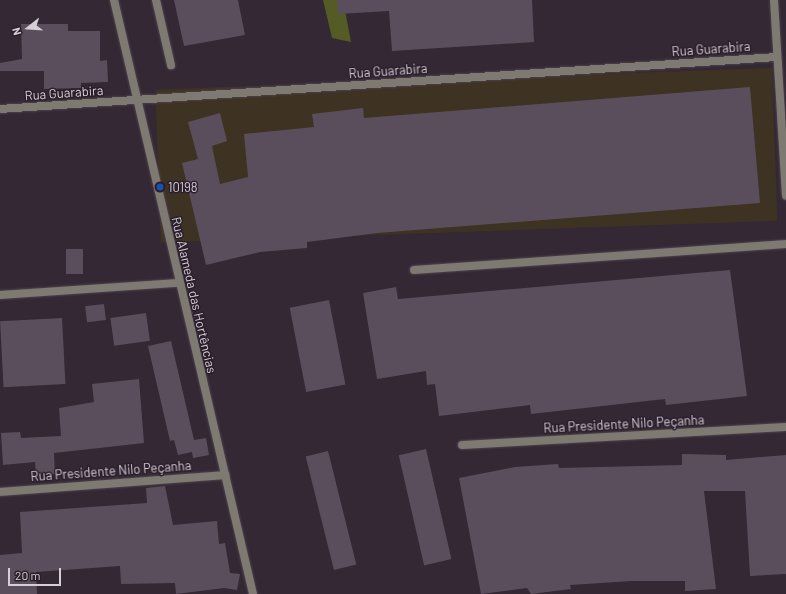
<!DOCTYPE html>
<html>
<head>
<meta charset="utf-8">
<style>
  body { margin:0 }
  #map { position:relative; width:786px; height:594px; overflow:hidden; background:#342835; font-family:Barlow,sans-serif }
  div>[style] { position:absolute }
  .industrial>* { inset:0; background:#3e3223; transform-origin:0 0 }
  .forest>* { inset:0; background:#555b24 }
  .building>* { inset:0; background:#5b4e5c; transform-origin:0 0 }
  .roads { filter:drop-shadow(0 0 1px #4e434f) drop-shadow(0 0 1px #4e434f) }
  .service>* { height:8px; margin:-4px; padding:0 4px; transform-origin:4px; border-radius:4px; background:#7e7971 }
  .minor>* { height:8px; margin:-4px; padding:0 4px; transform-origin:4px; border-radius:4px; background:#7e7971 }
  .dots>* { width:11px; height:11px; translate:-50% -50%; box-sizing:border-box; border:2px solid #2a1e2b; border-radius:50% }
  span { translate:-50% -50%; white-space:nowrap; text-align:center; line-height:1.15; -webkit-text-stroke:3px #2a1e2b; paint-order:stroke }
  .street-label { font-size:13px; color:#d6ced7 }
  .poi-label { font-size:13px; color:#d6ced7 }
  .left { translate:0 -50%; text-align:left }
  .north { position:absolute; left:8px; top:8px; width:40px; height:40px; -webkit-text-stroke:3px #2a1e2b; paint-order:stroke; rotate:253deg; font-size:11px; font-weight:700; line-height:16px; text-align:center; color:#d6ced7 }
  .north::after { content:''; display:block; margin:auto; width:14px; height:18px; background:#d6ced7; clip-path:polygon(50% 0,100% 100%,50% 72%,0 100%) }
  .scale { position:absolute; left:8px; top:568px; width:53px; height:18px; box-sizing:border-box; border:2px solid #d6ced7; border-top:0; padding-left:5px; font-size:12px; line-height:14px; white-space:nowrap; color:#d6ced7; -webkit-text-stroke:3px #2a1e2b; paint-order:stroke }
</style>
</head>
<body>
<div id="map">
  <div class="industrial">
    <i style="left:772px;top:68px;width:153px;height:617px;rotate:88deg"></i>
  </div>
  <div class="forest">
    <i style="clip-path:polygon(323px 0,343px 0,351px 42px,332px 38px)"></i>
  </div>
  <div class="building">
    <i style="clip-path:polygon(174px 0,238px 0,245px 35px,184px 46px)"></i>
    <i style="clip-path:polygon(337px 0,532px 0,534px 42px,392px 51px,389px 11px,338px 14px)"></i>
    <i style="clip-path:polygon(21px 24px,68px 24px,68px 31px,100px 31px,100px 61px,107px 60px,108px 82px,81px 83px,81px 88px,44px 89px,44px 71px,0 71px,0 63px,22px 59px)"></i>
    <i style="clip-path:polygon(750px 87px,760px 203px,377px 233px,307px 242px,307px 248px,260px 252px,206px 265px,182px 163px,198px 159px,188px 122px,220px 113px,227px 141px,212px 146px,220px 184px,248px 177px,244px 134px,314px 127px,312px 114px,363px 108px,364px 118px)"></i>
    <i style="left:66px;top:249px;width:17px;height:25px"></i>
    <i style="clip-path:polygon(730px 270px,747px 396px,666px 405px,665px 399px,531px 414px,530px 405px,439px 416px,435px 384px,427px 385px,426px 371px,377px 379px,363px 293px,396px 287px,398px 299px)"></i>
    <i style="left:329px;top:300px;width:86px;height:40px;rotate:79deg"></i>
    <i style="left:104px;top:304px;width:16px;height:19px;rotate:83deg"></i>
    <i style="left:146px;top:313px;width:28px;height:36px;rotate:82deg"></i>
    <i style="left:62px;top:318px;width:66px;height:62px;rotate:87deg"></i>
    <i style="clip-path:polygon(171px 341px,194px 440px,206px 438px,209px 455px,193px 458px,192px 452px,178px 455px,174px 440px,170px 441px,148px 346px)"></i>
    <i style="clip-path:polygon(139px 379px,144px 443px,54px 453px,55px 474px,36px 476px,35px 462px,3px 465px,1px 433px,20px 432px,21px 438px,61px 436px,59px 408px,94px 402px,92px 384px)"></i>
    <i style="left:426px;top:449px;width:113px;height:28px;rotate:77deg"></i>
    <i style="left:328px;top:451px;width:117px;height:23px;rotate:76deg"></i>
    <i style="clip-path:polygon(682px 454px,726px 455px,726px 460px,786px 455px,786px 574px,750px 576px,745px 491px,704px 491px,716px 589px,685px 591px,685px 581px,632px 581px,570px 585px,571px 589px,531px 594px,527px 588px,481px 594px,459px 478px,515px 467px,558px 464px,559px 468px,682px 465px)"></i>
    <i style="clip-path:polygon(165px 486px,173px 525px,217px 521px,219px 544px,225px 543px,230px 573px,240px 574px,237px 590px,224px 588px,176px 594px,175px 583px,121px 584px,120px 566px,36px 572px,37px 594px,0 594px,0 555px,22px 553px,20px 512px,147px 503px,146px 488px)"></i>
  </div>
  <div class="roads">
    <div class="service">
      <i style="left:156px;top:0;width:67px;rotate:77deg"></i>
    </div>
    <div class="minor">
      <i style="left:114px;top:0;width:610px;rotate:76.83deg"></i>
      <i style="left:774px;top:0;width:196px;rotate:86.5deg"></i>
      <i style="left:0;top:109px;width:779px;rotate:-3.83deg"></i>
      <i style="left:414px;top:270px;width:373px;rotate:-4deg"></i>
      <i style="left:0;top:295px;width:178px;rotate:-3.9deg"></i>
      <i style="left:462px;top:445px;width:324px;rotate:-3.2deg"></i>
      <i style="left:0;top:492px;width:226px;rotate:-4.3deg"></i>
    </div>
  </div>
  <div class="dots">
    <i style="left:160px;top:187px;background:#1a4fb4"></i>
  </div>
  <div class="street-label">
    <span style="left:711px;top:49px;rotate:-4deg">Rua Guarabira</span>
    <span style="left:388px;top:71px;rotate:-4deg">Rua Guarabira</span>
    <span style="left:64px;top:93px;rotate:-4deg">Rua Guarabira</span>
    <span style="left:194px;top:295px;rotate:77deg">Rua Alameda das Hortências</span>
    <span style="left:624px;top:424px;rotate:-3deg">Rua Presidente Nilo Peçanha</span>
    <span style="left:111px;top:471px;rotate:-4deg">Rua Presidente Nilo Peçanha</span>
  </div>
  <div class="poi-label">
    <span class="left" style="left:168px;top:187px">10198</span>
  </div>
  <div class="north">N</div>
  <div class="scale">20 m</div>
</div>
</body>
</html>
